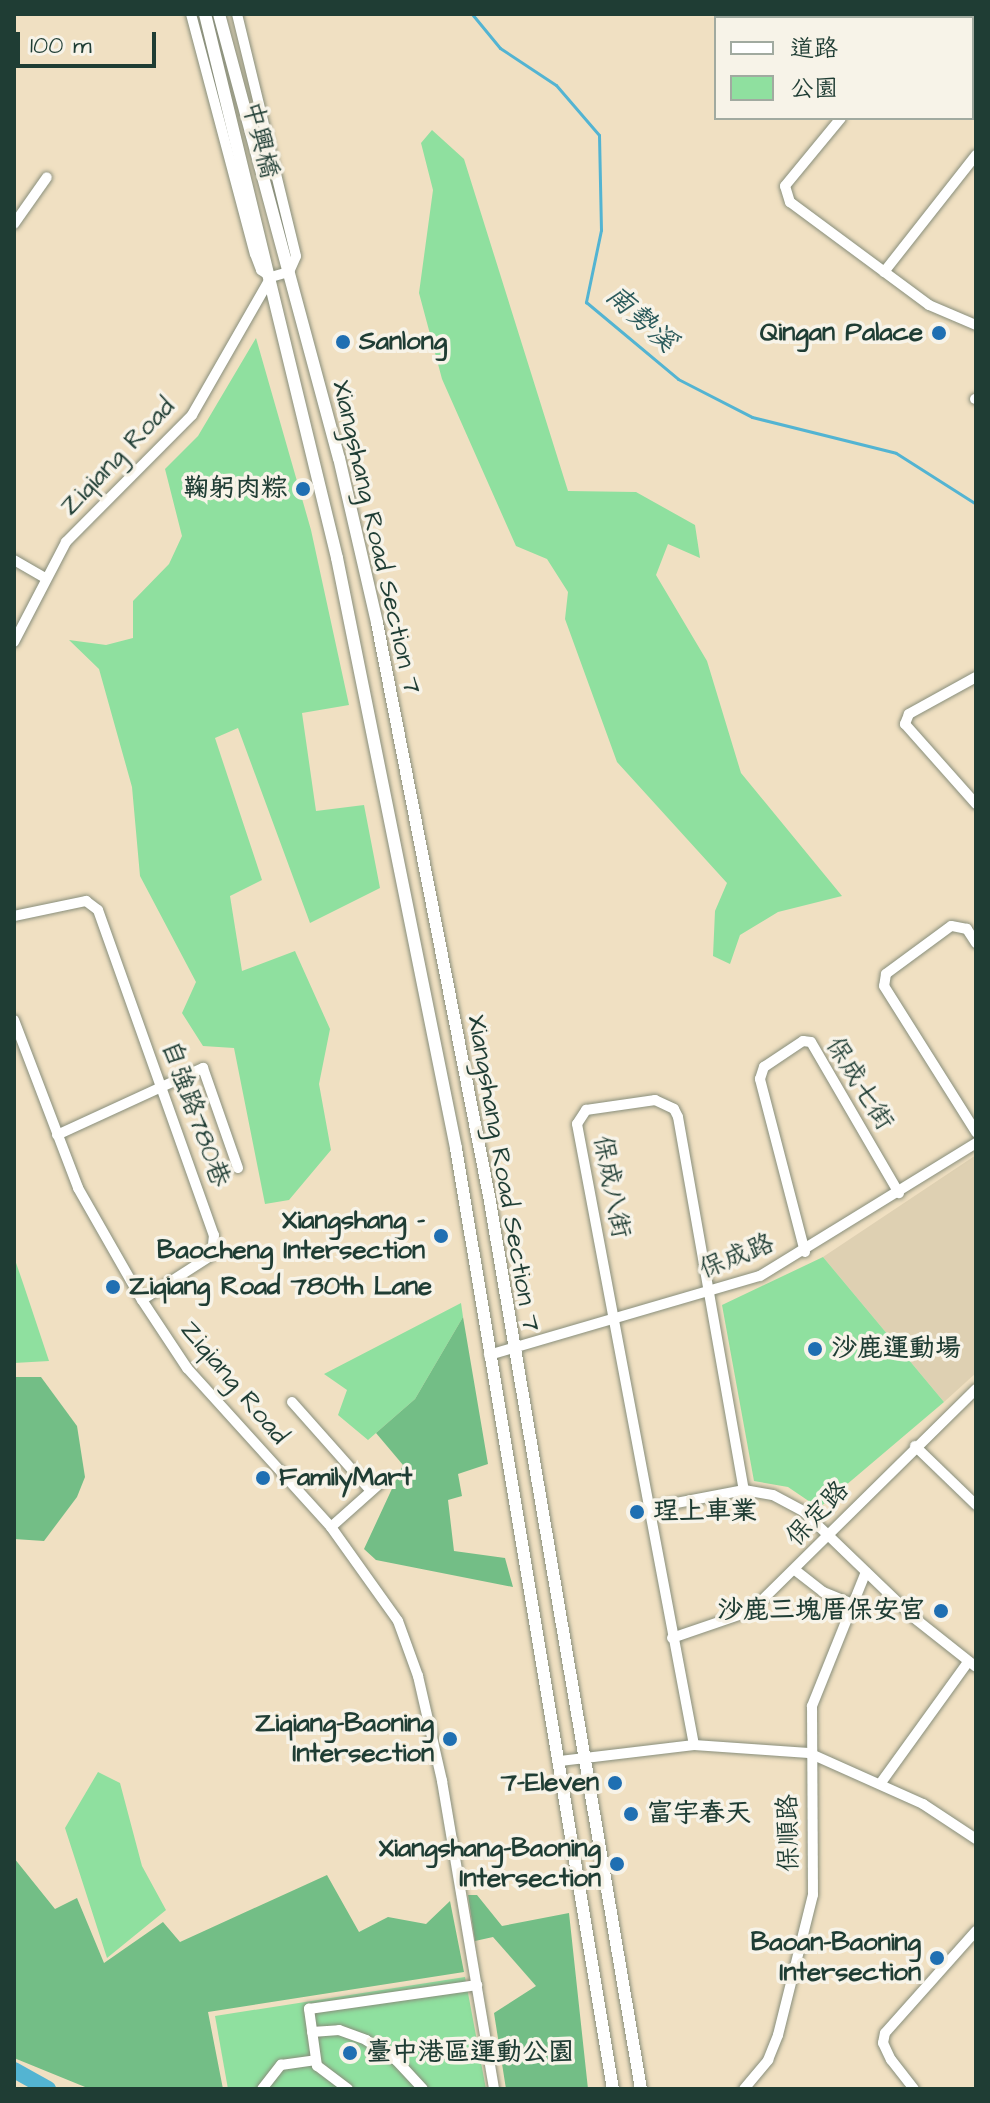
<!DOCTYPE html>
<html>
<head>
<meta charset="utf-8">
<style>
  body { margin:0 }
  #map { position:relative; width:990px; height:2103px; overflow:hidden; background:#f0e0c2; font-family:"Architects Daughter","LXGW WenKai TC",sans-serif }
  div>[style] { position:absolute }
  .built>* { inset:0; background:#ded0b2 }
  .green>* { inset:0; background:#8fe09f }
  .forest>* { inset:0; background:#73be86 }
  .stream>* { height:3px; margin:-1.5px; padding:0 1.5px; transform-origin:1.5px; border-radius:1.5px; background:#53b4d2 }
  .river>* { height:16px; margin:-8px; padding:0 8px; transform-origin:8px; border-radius:8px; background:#53b4d2 }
  .roads { filter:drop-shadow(0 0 2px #888e7b) drop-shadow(0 0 2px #888e7b) }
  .minor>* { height:10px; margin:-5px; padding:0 5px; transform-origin:5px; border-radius:5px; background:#fff }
  .major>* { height:12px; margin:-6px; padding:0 6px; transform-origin:6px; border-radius:6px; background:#fff }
  .dots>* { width:22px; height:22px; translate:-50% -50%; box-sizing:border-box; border:4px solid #f7f3e8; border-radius:50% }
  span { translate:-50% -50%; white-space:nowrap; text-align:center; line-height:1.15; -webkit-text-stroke:7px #f7f3e8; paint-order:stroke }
  .street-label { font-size:26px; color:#1f3d34 }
  .poi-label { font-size:26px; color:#1f3d34; font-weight:700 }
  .right { translate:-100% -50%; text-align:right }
  .left { translate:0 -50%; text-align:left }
  .water-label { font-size:28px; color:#2c5b5c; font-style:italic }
  .frame { position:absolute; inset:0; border:16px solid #1f3d34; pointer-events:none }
  .legend { position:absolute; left:714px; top:16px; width:260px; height:104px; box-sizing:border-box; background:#f7f3e8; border:2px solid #a1aaa0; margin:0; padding:10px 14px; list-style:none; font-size:24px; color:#1f3d34 }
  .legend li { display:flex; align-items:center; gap:16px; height:40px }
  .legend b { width:40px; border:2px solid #a1aaa0 }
  .scale { position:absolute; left:16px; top:32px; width:140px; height:36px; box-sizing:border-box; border:4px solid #1f3d34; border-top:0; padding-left:10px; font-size:24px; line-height:28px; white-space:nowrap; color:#1f3d34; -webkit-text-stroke:6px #f7f3e8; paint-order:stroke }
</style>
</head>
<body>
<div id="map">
  <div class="built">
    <i style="clip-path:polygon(976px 1155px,976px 1373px,944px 1402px,823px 1257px)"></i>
  </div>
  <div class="green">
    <i style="clip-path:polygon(432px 130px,464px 159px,568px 491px,636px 492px,695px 525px,700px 558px,668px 544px,656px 575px,707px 661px,741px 773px,842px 896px,778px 912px,740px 935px,730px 964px,713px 956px,715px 911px,727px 883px,617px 762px,565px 619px,568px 592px,547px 559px,516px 546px,442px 379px,419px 293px,433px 190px,421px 143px)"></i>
    <i style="clip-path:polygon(256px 338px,311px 530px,349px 705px,302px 713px,316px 811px,364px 805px,380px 888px,310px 923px,238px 728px,215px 738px,262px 880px,230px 896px,242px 971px,295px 951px,330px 1029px,319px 1084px,331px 1150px,289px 1200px,265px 1204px,234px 1048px,203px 1046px,182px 1013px,196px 982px,140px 876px,132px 787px,99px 669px,69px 640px,106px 645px,133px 638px,133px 601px,169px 564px,182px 536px,165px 469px,198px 436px)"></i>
    <i style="clip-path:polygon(14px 1257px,23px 1283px,49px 1361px,14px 1363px)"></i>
    <i style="clip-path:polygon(823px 1257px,944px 1402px,819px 1508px,788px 1487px,754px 1481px,722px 1305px)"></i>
    <i style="clip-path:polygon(461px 1303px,463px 1317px,415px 1399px,368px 1440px,338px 1415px,347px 1390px,324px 1374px)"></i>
    <i style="clip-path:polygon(98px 1772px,120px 1783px,142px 1866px,166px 1910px,107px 1958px,65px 1828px)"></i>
    <i style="clip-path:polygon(465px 1977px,486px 2089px,228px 2089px,215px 2016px)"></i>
  </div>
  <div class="forest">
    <i style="clip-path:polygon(463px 1317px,488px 1464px,458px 1474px,462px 1496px,448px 1500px,454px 1551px,505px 1558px,513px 1587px,376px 1560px,364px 1549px,403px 1465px,376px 1433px,415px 1399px)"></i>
    <i style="clip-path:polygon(14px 1377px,41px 1377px,77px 1426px,85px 1477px,77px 1497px,44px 1541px,14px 1539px)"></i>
    <i style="clip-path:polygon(14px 1858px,55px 1909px,77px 1898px,104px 1963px,163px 1922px,180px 1942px,327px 1875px,359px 1932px,388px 1917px,426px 1924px,450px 1901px,464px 1972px,208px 2012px,223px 2089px,90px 2089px,14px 2058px)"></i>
    <i style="clip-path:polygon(468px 1895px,477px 1895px,502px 1926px,569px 1913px,588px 2089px,506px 2089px,494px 2013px,536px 1986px,493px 1937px,475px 1941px)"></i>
  </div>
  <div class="stream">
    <i style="left:472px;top:14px;width:44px;rotate:50.5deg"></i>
    <i style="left:500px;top:48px;width:67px;rotate:33.5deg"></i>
    <i style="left:556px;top:85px;width:66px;rotate:49.3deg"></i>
    <i style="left:599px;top:135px;width:95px;rotate:88.8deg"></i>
    <i style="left:601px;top:230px;width:74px;rotate:101.8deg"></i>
    <i style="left:586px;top:302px;width:120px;rotate:39.9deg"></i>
    <i style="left:678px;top:379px;width:83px;rotate:27.2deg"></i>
    <i style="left:752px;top:417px;width:148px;rotate:14deg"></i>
    <i style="left:896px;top:453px;width:95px;rotate:32.5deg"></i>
  </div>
  <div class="river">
    <i style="left:14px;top:2070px;width:39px;rotate:29deg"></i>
  </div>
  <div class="roads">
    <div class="minor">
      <i style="left:191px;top:14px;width:248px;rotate:75.1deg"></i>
      <i style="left:255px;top:254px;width:17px;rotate:69deg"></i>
      <i style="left:261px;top:270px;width:11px;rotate:34deg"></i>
      <i style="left:783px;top:14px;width:4px;rotate:63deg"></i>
      <i style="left:922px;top:18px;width:5px;rotate:-53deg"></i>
      <i style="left:841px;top:118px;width:88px;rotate:129.5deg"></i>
      <i style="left:785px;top:186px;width:17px;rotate:73deg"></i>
      <i style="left:790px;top:202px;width:173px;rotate:36.5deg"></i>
      <i style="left:929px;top:305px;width:51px;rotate:23.1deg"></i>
      <i style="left:14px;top:224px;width:57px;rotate:-54.9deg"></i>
      <i style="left:884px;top:272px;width:149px;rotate:-51.8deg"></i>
      <i style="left:975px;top:399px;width:1px"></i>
      <i style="left:14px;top:560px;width:34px;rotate:30deg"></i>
      <i style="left:14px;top:642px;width:113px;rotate:-62.5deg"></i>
      <i style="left:66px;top:542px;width:179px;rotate:-45.2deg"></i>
      <i style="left:192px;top:415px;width:159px;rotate:-60.2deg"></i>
      <i style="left:271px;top:277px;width:19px;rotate:-16deg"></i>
      <i style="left:289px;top:272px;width:17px;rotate:-66deg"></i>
      <i style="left:296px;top:256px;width:249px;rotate:-103.7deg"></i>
      <i style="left:976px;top:677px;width:77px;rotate:151.1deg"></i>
      <i style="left:909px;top:714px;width:11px;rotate:112deg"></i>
      <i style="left:905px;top:724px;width:107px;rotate:48.4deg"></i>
      <i style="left:14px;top:916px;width:74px;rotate:-11.8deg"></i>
      <i style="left:86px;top:901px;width:15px;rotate:37deg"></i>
      <i style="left:98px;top:910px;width:345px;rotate:70.4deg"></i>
      <i style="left:214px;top:1235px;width:20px;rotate:96deg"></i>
      <i style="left:212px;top:1255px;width:83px;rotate:147.3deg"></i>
      <i style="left:976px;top:943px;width:17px;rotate:-123deg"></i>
      <i style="left:967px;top:929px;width:16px;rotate:-169deg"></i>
      <i style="left:951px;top:926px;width:81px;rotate:143.6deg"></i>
      <i style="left:886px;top:974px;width:12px;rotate:99deg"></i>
      <i style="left:884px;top:986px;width:173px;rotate:57.8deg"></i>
      <i style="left:14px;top:1020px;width:180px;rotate:69.1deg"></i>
      <i style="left:78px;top:1188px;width:129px;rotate:60.3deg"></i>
      <i style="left:142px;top:1300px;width:82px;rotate:56.5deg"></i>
      <i style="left:187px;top:1368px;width:215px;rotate:47.8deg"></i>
      <i style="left:331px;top:1527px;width:115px;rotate:54.5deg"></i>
      <i style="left:398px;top:1621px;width:59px;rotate:70deg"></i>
      <i style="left:418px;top:1676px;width:108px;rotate:77.1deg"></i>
      <i style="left:442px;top:1781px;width:312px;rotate:80.4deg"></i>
      <i style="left:57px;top:1135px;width:161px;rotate:-24.7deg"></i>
      <i style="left:203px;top:1068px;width:106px;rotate:70.7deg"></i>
      <i style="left:805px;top:1252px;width:179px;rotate:-104.6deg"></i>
      <i style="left:760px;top:1079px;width:13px;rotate:-72deg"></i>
      <i style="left:764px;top:1067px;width:47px;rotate:-33.7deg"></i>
      <i style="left:803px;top:1041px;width:8px;rotate:7deg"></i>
      <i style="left:811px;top:1042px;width:175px;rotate:59.8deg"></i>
      <i style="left:489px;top:1355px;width:282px;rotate:-16.3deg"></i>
      <i style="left:760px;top:1276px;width:254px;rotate:-31.6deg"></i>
      <i style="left:292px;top:1402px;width:118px;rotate:48.4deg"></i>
      <i style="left:915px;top:1446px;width:85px;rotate:44deg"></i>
      <i style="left:650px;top:1508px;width:96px;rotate:-10.8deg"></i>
      <i style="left:744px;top:1490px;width:29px;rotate:10deg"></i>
      <i style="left:773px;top:1495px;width:34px;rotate:28deg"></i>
      <i style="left:803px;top:1511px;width:153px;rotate:43.9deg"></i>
      <i style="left:913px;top:1617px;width:80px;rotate:38.4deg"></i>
      <i style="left:331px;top:1527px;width:71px;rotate:-41.6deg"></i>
      <i style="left:795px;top:1570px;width:36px;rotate:38deg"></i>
      <i style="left:823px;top:1592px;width:37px;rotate:22deg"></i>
      <i style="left:672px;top:1638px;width:83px;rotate:-18.9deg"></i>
      <i style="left:751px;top:1611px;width:316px;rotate:-44.6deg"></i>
      <i style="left:694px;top:1745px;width:632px;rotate:-100.67deg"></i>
      <i style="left:577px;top:1124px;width:17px;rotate:-57deg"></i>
      <i style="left:586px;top:1110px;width:70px;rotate:-8.2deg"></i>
      <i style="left:655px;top:1100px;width:21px;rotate:25deg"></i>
      <i style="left:674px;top:1109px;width:9px;rotate:63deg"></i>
      <i style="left:678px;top:1117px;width:379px;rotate:80deg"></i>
      <i style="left:560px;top:1761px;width:135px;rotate:-6.8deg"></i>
      <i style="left:694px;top:1745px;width:115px;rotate:4deg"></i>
      <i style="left:809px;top:1753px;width:125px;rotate:24.1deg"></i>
      <i style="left:923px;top:1804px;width:64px;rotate:33.4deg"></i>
      <i style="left:880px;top:1784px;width:150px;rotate:-54.2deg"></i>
      <i style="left:312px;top:2032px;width:27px;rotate:-4deg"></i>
      <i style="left:339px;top:2030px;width:29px;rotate:20deg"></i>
      <i style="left:366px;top:2040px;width:37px;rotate:34deg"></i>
      <i style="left:397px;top:2061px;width:38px;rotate:47deg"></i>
      <i style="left:262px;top:2089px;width:31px;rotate:-52deg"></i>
      <i style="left:281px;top:2065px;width:35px;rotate:-8deg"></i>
      <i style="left:348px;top:2089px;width:39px;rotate:-143deg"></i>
      <i style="left:317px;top:2066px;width:58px;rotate:-98deg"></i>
      <i style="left:309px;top:2009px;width:170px;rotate:-8.1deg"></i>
      <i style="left:744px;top:2089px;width:38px;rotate:-50deg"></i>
      <i style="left:768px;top:2060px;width:27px;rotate:-68deg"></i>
      <i style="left:778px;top:2035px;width:144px;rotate:-76deg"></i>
      <i style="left:813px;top:1895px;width:189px;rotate:-90.3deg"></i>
      <i style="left:812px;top:1706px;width:144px;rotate:-68.1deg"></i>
      <i style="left:914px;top:2089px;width:37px;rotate:-128deg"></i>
      <i style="left:891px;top:2060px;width:19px;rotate:-115deg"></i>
      <i style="left:883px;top:2043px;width:10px;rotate:-79deg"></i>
      <i style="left:885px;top:2033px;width:137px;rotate:-48.3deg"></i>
    </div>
    <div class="major">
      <i style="left:205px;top:14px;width:560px;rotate:76.36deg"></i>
      <i style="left:337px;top:558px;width:602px;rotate:78.6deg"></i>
      <i style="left:456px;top:1148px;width:954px;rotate:80.53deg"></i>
      <i style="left:219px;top:14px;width:460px;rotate:74.9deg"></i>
      <i style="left:339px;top:458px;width:169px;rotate:77deg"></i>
      <i style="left:377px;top:623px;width:584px;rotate:78.94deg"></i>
      <i style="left:489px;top:1196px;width:906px;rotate:80.34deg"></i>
    </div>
  </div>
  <div class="dots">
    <i style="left:939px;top:333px;background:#1f6fb2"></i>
    <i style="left:343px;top:342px;background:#1f6fb2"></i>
    <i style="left:303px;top:489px;background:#1f6fb2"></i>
    <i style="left:441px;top:1236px;background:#1f6fb2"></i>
    <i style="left:113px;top:1287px;background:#1f6fb2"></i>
    <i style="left:815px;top:1349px;background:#1f6fb2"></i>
    <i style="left:263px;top:1478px;background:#1f6fb2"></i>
    <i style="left:637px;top:1512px;background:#1f6fb2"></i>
    <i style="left:941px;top:1611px;background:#1f6fb2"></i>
    <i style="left:450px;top:1739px;background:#1f6fb2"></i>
    <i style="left:615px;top:1783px;background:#1f6fb2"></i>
    <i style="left:631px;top:1814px;background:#1f6fb2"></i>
    <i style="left:617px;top:1864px;background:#1f6fb2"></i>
    <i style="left:937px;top:1958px;background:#1f6fb2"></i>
    <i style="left:350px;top:2053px;background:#1f6fb2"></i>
  </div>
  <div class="street-label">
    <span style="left:260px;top:140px;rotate:76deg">中興橋</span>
    <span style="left:118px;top:457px;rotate:-46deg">Ziqiang Road</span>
    <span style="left:376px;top:537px;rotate:77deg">Xiangshang Road Section 7</span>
    <span style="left:859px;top:1084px;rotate:58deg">保成七街</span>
    <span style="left:195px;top:1114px;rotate:70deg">自強路780巷</span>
    <span style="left:503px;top:1173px;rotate:80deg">Xiangshang Road Section 7</span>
    <span style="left:611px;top:1187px;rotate:79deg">保成八街</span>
    <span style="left:737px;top:1257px;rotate:-22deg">保成路</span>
    <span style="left:234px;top:1383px;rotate:50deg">Ziqiang Road</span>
    <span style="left:818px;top:1514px;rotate:-47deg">保定路</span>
    <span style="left:789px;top:1833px;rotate:-91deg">保順路</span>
  </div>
  <div class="poi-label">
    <span class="right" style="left:923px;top:333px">Qingan Palace</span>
    <span class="left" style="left:359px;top:342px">Sanlong</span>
    <span class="right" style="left:287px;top:489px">鞠躬肉粽</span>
    <span class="right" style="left:425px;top:1236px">Xiangshang -<br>Baocheng Intersection</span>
    <span class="left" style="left:129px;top:1287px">Ziqiang Road 780th Lane</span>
    <span class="left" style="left:831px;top:1349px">沙鹿運動場</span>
    <span class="left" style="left:279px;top:1478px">FamilyMart</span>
    <span class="left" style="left:653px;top:1512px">珵上車業</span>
    <span class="right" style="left:925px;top:1611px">沙鹿三塊厝保安宮</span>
    <span class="right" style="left:434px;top:1739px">Ziqiang-Baoning<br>Intersection</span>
    <span class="right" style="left:599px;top:1783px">7-Eleven</span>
    <span class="left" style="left:647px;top:1814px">富宇春天</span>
    <span class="right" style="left:601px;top:1864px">Xiangshang-Baoning<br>Intersection</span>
    <span class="right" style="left:921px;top:1958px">Baoan-Baoning<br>Intersection</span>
    <span class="left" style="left:366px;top:2053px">臺中港區運動公園</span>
  </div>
  <div class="water-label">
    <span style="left:641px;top:319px;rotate:42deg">南勢溪</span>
  </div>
  <div class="frame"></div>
  <ul class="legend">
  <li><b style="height:10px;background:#fff"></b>道路</li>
  <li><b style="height:22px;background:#8fe09f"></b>公園</li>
  </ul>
  <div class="scale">100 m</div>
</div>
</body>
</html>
